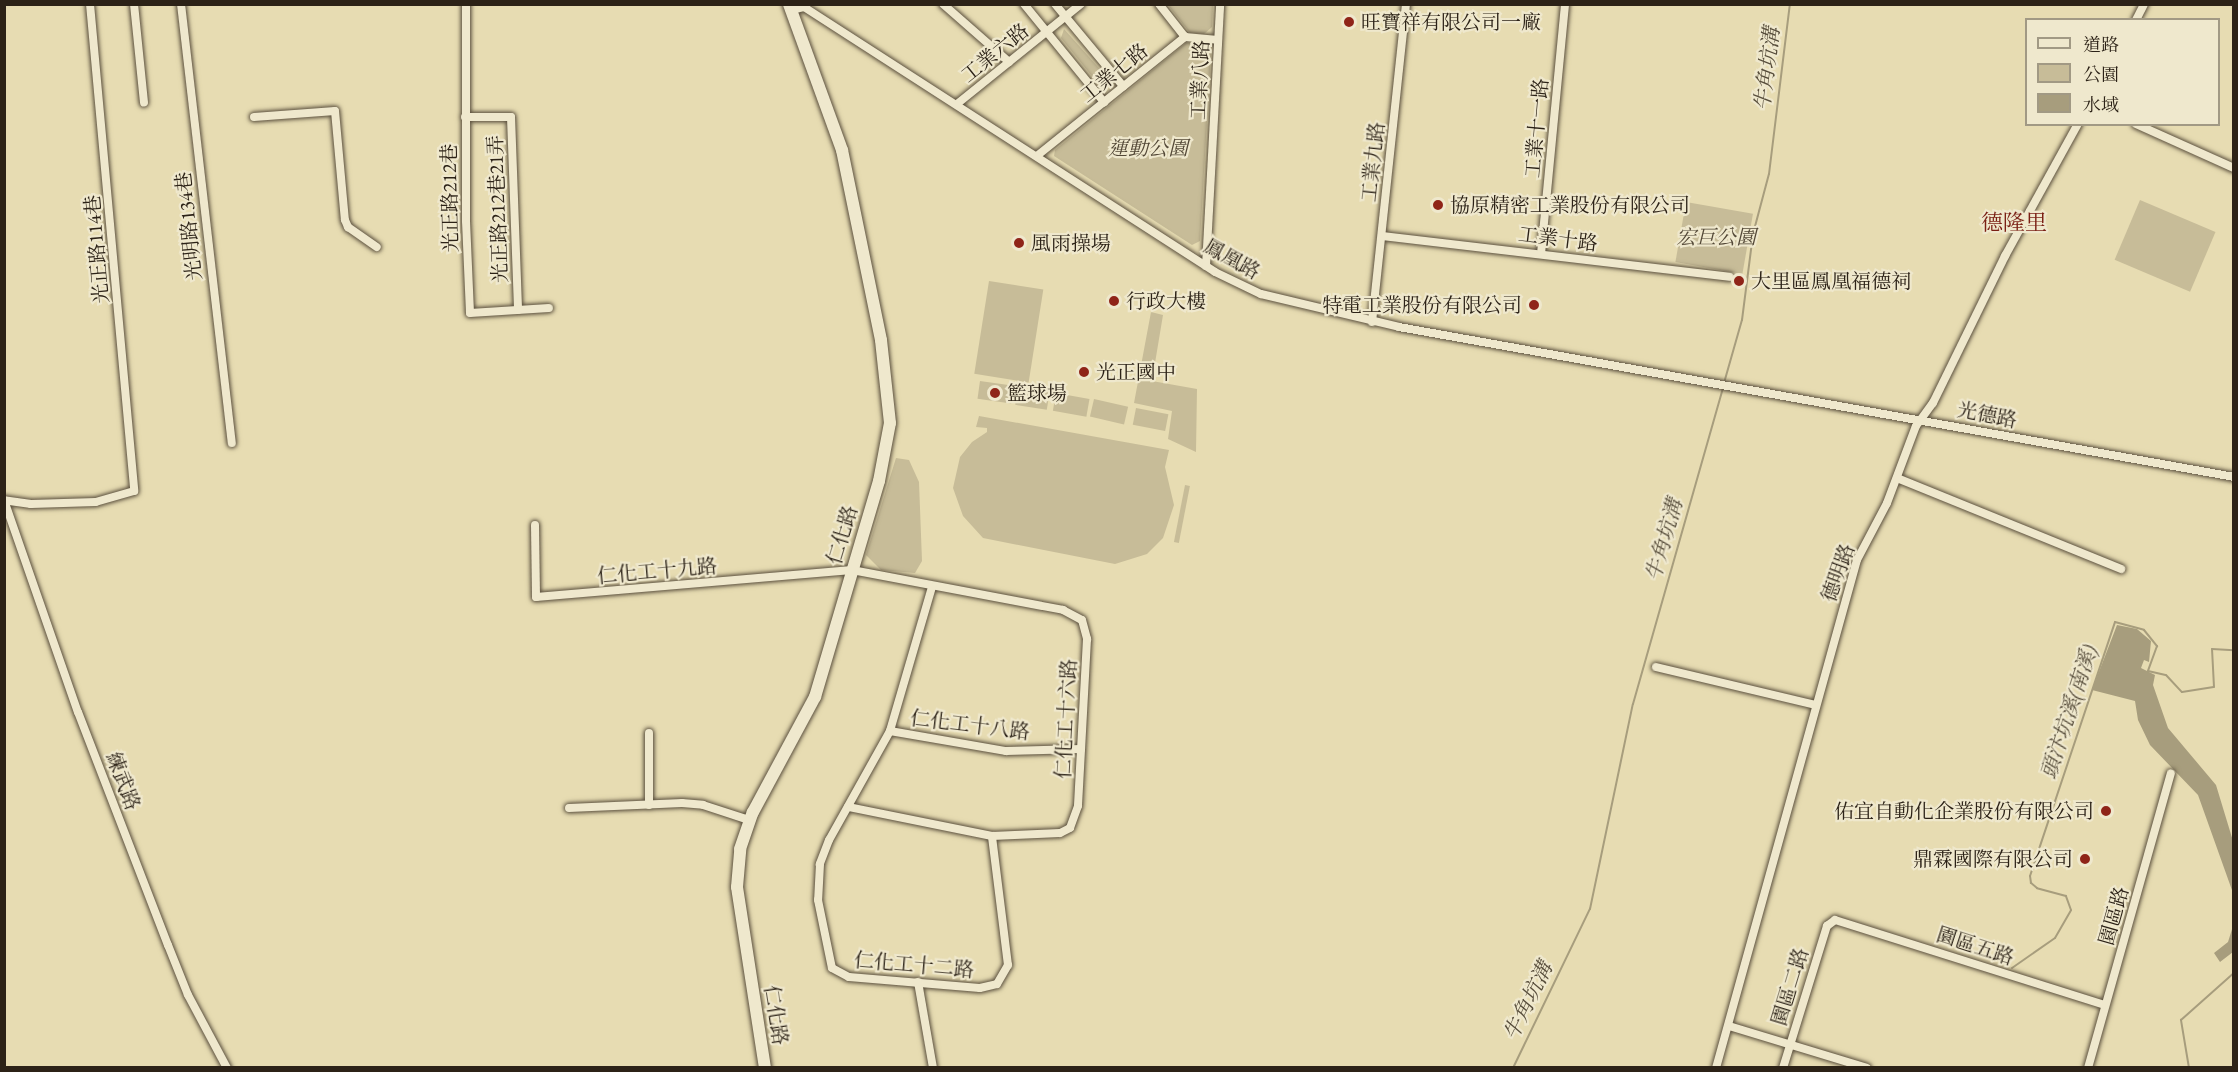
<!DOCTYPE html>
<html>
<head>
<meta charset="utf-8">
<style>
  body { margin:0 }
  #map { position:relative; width:2238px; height:1072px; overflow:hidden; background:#e7dcb2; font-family:"EB Garamond","Noto Serif TC",serif }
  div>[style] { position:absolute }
  .green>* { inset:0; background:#c7bc98; transform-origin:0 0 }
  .water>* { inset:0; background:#a79d7d }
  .stream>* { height:2px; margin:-1px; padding:0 1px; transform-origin:1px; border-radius:1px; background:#a79d7d }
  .roads { filter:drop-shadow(0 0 2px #5b503e) drop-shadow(0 0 2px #5b503e) }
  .street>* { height:8px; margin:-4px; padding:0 4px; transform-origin:4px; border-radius:4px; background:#efe8cd }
  .secondary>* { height:12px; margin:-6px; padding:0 6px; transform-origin:6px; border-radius:6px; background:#efe8cd }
  .dots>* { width:16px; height:16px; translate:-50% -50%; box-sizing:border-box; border:3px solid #efe8cd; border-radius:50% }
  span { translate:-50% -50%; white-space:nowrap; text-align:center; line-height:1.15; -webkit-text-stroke:4.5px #efe8cd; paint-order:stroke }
  .poi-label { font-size:20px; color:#2c2217 }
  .left { translate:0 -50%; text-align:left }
  .right { translate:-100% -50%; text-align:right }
  .street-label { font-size:20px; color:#2c2217 }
  .park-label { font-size:20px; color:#534837; font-style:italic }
  .water-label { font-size:21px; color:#574d3b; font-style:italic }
  .quarter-label { font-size:22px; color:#7a1f14 }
  .frame { position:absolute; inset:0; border:6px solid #2c2217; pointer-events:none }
  .legend { position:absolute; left:2025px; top:18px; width:195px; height:108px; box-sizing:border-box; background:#efe8cd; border:2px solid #a19984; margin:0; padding:8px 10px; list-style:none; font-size:18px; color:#2c2217 }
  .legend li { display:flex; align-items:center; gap:12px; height:30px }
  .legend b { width:30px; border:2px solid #a19984 }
</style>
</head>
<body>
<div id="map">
  <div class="green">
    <i style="clip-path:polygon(1168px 5px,1213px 5px,1212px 27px,1204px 34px,1190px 33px)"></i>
    <i style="clip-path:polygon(1064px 29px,1106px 76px,1107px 86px,1100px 86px,1061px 38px)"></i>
    <i style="clip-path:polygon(1186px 43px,1205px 43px,1211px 51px,1200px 241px,1192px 245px,1054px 156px,1055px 150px)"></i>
    <i style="left:2140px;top:200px;width:82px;height:65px;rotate:23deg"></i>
    <i style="left:1686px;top:202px;width:68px;height:61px;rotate:10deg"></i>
    <i style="left:989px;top:281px;width:55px;height:94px;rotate:9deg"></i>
    <i style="clip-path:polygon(1151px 312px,1163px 315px,1152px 381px,1197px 389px,1196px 452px,1168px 439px,1172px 411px,1134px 403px)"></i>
    <i style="left:980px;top:381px;width:34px;height:18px;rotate:8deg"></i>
    <i style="left:1018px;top:387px;width:32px;height:18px;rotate:9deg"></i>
    <i style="left:1056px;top:393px;width:34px;height:18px;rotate:10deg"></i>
    <i style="left:1094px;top:399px;width:35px;height:18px;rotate:13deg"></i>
    <i style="left:1136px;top:408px;width:33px;height:17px;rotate:11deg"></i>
    <i style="clip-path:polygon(979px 416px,1169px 450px,1165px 467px,1174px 505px,1163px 538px,1147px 554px,1115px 564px,983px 538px,963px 516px,953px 488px,960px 457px,972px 442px,987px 432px,987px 428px,976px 427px)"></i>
    <i style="clip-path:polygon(896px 458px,909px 460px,919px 482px,922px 561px,915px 573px,881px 570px,866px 555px)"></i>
    <i style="left:1185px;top:485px;width:5px;height:58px;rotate:11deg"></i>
  </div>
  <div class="water">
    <i style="clip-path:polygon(2117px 625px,2137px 629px,2151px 641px,2149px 662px,2144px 660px,2141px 668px,2155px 675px,2153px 685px,2168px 728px,2216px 785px,2233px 841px,2233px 893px,2198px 795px,2150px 745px,2138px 720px,2135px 701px,2092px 690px)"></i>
    <i style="clip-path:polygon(2233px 926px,2233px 952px,2220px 962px,2214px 953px,2228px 942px)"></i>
  </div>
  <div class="stream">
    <i style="left:1724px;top:383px;width:66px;rotate:-74.1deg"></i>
    <i style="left:1742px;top:320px;width:87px;rotate:-82.7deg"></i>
    <i style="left:1753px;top:234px;width:62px;rotate:-75.1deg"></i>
    <i style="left:1769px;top:174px;width:171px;rotate:-83deg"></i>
    <i style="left:2012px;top:968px;width:52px;rotate:-34.9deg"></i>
    <i style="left:2055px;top:938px;width:32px;rotate:-60deg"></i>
    <i style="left:2071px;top:910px;width:15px;rotate:-110deg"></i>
    <i style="left:2066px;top:896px;width:30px;rotate:-165deg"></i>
    <i style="left:2037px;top:888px;width:8px;rotate:-140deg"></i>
    <i style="left:2031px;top:883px;width:7px;rotate:-98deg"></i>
    <i style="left:2030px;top:876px;width:268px;rotate:-71.5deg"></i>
    <i style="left:2115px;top:622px;width:30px;rotate:15deg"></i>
    <i style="left:2144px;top:630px;width:21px;rotate:51deg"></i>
    <i style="left:2157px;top:646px;width:27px;rotate:110deg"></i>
    <i style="left:2148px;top:671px;width:18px;rotate:13deg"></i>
    <i style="left:2166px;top:675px;width:23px;rotate:47deg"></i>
    <i style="left:2182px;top:692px;width:32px;rotate:-9deg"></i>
    <i style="left:2214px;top:687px;width:38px;rotate:-93deg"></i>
    <i style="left:2212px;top:649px;width:22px;rotate:3deg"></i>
    <i style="left:1513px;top:1068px;width:177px;rotate:-64.2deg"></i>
    <i style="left:1590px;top:909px;width:209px;rotate:-78.2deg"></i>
    <i style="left:1633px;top:704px;width:328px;rotate:-74.1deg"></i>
    <i style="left:2189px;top:1068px;width:49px;rotate:-99.5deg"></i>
    <i style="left:2181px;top:1020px;width:71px;rotate:-41.6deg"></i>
  </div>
  <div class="roads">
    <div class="street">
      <i style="left:90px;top:4px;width:489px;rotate:84.8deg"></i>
      <i style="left:134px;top:491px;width:40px;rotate:164deg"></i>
      <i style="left:96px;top:502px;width:65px;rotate:178.2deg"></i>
      <i style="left:31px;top:504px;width:27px;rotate:-172deg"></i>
      <i style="left:4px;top:500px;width:225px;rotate:70.8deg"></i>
      <i style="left:78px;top:712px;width:250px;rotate:68.9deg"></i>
      <i style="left:168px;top:945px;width:54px;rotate:68.2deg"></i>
      <i style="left:188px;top:995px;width:83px;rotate:61.9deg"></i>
      <i style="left:134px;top:4px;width:99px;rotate:84.2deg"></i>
      <i style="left:181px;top:4px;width:442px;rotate:83.4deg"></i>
      <i style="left:466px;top:4px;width:217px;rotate:90deg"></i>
      <i style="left:466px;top:221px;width:92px;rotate:87.5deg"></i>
      <i style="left:470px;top:313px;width:79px;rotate:-3.6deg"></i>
      <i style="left:943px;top:4px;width:88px;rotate:41.3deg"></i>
      <i style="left:1024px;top:4px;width:127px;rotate:50.8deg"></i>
      <i style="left:1055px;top:4px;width:107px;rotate:50.3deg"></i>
      <i style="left:1159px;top:4px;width:42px;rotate:51.8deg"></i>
      <i style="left:791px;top:10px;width:13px;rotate:-13deg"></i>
      <i style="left:804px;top:7px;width:489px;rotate:32.8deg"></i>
      <i style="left:1215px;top:272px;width:51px;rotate:25.6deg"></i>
      <i style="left:1261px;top:294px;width:142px;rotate:13.4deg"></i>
      <i style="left:1399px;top:327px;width:848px;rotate:10.18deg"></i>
      <i style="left:2136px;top:20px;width:18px;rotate:-63deg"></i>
      <i style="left:957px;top:104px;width:159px;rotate:-38.9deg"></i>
      <i style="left:254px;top:117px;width:81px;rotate:-4.2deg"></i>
      <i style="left:335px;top:111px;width:109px;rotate:84.8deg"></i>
      <i style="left:345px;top:220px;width:8px;rotate:67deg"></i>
      <i style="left:348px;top:227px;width:35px;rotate:35deg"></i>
      <i style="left:465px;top:117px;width:46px"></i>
      <i style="left:511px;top:117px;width:193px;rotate:87.9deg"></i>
      <i style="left:2136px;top:124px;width:107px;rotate:24.2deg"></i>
      <i style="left:1038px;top:155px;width:189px;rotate:-38.8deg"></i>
      <i style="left:1185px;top:37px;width:33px;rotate:5deg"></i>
      <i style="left:1382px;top:236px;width:350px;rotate:6.7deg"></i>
      <i style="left:1541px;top:254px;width:251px;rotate:-84.5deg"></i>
      <i style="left:1206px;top:266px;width:262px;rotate:-86.9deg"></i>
      <i style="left:1372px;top:322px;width:320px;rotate:-83.9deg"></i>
      <i style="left:1897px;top:478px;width:242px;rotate:22.1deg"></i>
      <i style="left:535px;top:525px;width:72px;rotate:89.2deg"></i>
      <i style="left:536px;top:597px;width:317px;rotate:-4.9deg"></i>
      <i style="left:852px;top:570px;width:215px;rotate:10.7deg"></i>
      <i style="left:1063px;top:610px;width:21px;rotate:28deg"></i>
      <i style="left:1082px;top:620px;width:20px;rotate:75deg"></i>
      <i style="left:1087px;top:639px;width:167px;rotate:93.1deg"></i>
      <i style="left:1078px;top:806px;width:23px;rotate:110deg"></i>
      <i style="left:1070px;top:828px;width:11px;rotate:153deg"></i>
      <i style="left:1060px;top:833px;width:68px;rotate:177.5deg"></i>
      <i style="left:992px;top:836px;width:147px;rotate:-168.6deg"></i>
      <i style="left:932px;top:587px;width:150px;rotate:106.3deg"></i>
      <i style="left:890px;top:731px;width:125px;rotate:119.2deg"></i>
      <i style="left:829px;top:840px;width:26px;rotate:111deg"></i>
      <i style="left:820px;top:864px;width:36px;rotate:93deg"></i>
      <i style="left:818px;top:900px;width:69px;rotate:78.4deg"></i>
      <i style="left:832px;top:968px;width:19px;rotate:28deg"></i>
      <i style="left:849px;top:977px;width:131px;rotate:4.8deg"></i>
      <i style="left:980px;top:988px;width:17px;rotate:-13deg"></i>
      <i style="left:997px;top:984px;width:22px;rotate:-60deg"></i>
      <i style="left:1008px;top:965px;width:130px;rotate:-97.1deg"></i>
      <i style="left:1656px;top:667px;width:164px;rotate:13.4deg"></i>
      <i style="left:890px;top:731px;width:118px;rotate:9.8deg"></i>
      <i style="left:1006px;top:751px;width:75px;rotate:-1.5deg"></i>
      <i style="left:649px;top:805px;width:72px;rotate:-90deg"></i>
      <i style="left:569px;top:808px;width:113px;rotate:-2.5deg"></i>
      <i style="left:682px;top:803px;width:21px;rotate:5deg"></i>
      <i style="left:703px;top:805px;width:48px;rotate:18.1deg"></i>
      <i style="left:918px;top:982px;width:87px;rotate:80.1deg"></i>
      <i style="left:1729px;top:1026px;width:144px;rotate:16.9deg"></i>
      <i style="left:1716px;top:1068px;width:527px;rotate:-74.49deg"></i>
      <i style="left:1857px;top:560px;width:64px;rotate:-62.2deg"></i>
      <i style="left:1887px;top:503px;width:82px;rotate:-69.4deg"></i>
      <i style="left:1916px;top:426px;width:29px;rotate:-54deg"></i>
      <i style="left:1933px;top:403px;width:164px;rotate:-63.9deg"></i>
      <i style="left:2005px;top:256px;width:151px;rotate:-61.1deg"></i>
      <i style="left:1783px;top:1068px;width:149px;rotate:-72.8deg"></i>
      <i style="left:1827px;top:926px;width:10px;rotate:-37deg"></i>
      <i style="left:1835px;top:920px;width:283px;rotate:17.5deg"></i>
      <i style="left:2088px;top:1068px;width:306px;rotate:-74.3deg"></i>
    </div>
    <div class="secondary">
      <i style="left:765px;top:1068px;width:183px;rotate:-98.8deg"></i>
      <i style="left:737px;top:887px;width:38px;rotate:-85deg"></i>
      <i style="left:740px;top:849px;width:39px;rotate:-71deg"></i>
      <i style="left:753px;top:812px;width:131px;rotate:-61.7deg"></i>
      <i style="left:815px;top:697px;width:225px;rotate:-73.5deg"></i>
      <i style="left:879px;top:481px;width:59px;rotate:-79.3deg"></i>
      <i style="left:890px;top:423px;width:83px;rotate:-96.2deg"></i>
      <i style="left:881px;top:340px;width:194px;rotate:-101.6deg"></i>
      <i style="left:842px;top:150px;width:155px;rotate:-110deg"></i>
    </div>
  </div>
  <div class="dots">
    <i style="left:1349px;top:22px;background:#8f2418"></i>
    <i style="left:1438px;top:205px;background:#8f2418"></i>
    <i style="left:1019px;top:243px;background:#8f2418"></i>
    <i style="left:1739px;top:281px;background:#8f2418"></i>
    <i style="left:1114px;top:301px;background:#8f2418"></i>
    <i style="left:1534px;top:305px;background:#8f2418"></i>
    <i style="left:1084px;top:372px;background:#8f2418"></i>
    <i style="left:995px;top:393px;background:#8f2418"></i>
    <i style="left:2106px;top:811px;background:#8f2418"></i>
    <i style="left:2085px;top:859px;background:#8f2418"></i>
  </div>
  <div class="poi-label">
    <span class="left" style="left:1361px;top:22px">旺寶祥有限公司一廠</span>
    <span class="left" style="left:1450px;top:205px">協原精密工業股份有限公司</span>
    <span class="left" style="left:1031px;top:243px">風雨操場</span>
    <span class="left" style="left:1751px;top:281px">大里區鳳凰福德祠</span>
    <span class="left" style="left:1126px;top:301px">行政大樓</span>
    <span class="right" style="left:1522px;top:305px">特電工業股份有限公司</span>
    <span class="left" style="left:1096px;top:372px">光正國中</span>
    <span class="left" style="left:1007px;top:393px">籃球場</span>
    <span class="right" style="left:2094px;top:811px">佑宜自動化企業股份有限公司</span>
    <span class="right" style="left:2073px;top:859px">鼎霖國際有限公司</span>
  </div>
  <div class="street-label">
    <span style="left:995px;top:53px;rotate:-39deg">工業六路</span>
    <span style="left:1114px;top:73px;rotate:-39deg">工業七路</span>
    <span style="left:1200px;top:80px;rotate:-87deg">工業八路</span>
    <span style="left:1537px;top:128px;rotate:-85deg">工業十一路</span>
    <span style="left:1373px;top:162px;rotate:-84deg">工業九路</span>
    <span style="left:450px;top:198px;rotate:-91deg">光正路212巷</span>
    <span style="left:498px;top:209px;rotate:-92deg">光正路212巷21弄</span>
    <span style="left:189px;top:226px;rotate:-96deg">光明路134巷</span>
    <span style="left:1558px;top:239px;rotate:7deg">工業十路</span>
    <span style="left:97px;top:249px;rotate:-95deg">光正路114巷</span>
    <span style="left:1232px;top:259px;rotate:29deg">鳳凰路</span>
    <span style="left:1987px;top:415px;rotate:11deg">光德路</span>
    <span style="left:842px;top:535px;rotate:-73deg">仁化路</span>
    <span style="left:657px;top:571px;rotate:-5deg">仁化工十九路</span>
    <span style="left:1838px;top:573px;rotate:-70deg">德明路</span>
    <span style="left:1066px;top:719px;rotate:-87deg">仁化工十六路</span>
    <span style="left:970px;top:725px;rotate:7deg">仁化工十八路</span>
    <span style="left:123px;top:781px;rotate:69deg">練武路</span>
    <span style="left:2114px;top:916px;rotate:-74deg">園區路</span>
    <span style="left:1975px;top:946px;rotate:18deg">園區五路</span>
    <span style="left:914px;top:965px;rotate:5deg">仁化工十二路</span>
    <span style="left:1790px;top:987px;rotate:-73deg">園區二路</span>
    <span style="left:776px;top:1015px;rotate:81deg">仁化路</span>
  </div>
  <div class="park-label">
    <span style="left:1148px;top:148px">運動公園</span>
    <span style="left:1716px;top:237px">宏巨公園</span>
  </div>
  <div class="water-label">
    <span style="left:1767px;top:69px;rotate:-83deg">牛角坑溝</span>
    <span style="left:1664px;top:540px;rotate:-74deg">牛角坑溝</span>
    <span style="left:2069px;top:712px;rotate:-72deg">頭汴坑溪(南溪)</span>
    <span style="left:1528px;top:1001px;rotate:-64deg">牛角坑溝</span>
  </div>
  <div class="quarter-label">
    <span style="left:2014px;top:223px">德隆里</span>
  </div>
  <div class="frame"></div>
  <ul class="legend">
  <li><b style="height:8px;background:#efe8cd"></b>道路</li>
  <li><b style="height:16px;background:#c7bc98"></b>公園</li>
  <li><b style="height:16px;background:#a79d7d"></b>水域</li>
  </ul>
</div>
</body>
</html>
